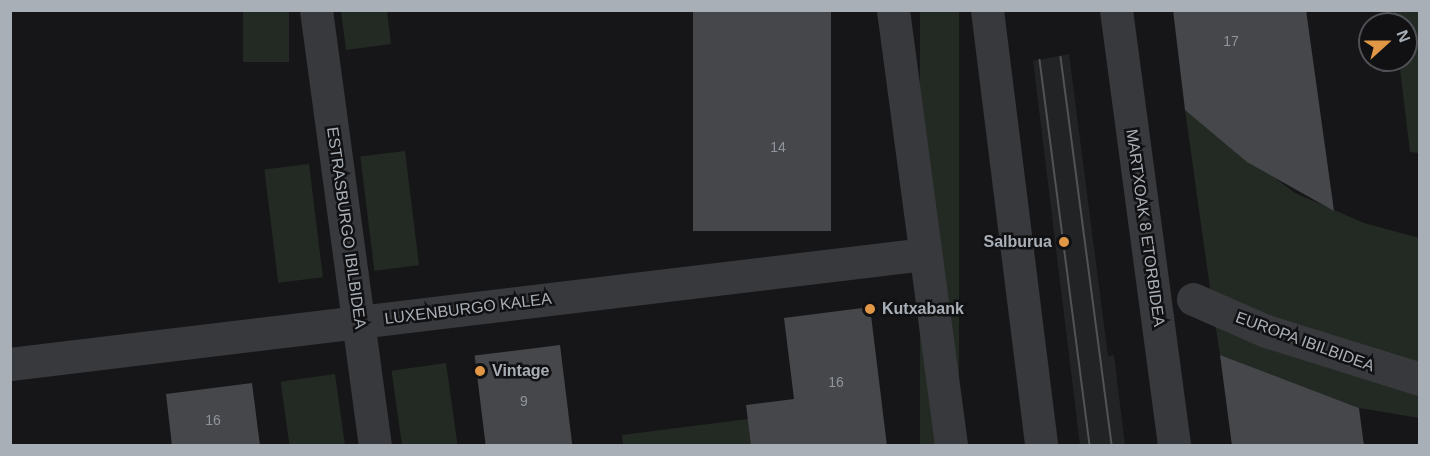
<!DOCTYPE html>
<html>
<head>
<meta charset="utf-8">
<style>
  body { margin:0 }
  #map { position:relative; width:1430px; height:456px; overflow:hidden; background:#161618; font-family:Arial,sans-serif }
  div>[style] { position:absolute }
  .built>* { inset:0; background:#222325 }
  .green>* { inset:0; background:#232a23; transform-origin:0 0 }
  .building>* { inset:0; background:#45474b; transform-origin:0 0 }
  .minor>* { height:33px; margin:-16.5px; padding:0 16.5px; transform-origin:16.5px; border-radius:16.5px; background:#38393c }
  .tram>* { height:1.5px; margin:-0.75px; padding:0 0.75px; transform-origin:0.75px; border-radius:0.75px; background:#515357 }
  .dots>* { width:16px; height:16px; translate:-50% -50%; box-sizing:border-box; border:3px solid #111113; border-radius:50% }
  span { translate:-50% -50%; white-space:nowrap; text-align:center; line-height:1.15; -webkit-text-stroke:5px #111113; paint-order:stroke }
  .number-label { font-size:14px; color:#90959c }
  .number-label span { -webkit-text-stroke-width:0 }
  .street-label { font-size:16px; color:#a9afb7 }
  .poi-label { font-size:16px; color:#a9afb7; font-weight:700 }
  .right { translate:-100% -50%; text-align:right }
  .left { translate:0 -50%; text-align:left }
  .frame { position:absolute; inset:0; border:12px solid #a9afb7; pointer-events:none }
  .north { position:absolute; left:1358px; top:12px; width:60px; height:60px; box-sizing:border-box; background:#111113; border:2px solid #4e5055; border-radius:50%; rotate:69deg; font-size:16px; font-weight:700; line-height:24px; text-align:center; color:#a9afb7 }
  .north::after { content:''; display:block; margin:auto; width:21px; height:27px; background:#e19745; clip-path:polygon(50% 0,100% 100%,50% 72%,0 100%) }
</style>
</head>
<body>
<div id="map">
  <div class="built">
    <i style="clip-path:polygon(1069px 54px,1108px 356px,1114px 355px,1125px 445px,1080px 445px,1033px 61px)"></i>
  </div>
  <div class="green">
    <i style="left:243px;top:11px;width:46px;height:51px"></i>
    <i style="clip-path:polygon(341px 11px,387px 11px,391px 44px,346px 50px)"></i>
    <i style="left:920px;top:11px;width:39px;height:438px"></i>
    <i style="clip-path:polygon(1394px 11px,1419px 11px,1419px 153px,1410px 152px,1399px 60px,1406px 60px,1406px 24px,1395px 24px)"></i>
    <i style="clip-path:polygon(1185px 110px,1295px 193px,1364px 223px,1419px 238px,1419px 371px,1211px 295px)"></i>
    <i style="left:405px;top:151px;width:115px;height:45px;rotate:83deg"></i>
    <i style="left:309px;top:164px;width:114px;height:45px;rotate:83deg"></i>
    <i style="clip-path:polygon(1214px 316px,1419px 387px,1419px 418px,1359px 408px,1220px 355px)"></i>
    <i style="left:446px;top:363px;width:83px;height:55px;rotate:82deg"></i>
    <i style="left:335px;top:374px;width:72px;height:55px;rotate:82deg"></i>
    <i style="clip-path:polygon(748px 419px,751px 445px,623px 445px,622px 435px)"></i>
  </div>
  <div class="building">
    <i style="left:693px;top:10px;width:138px;height:221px"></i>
    <i style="clip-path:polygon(1173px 10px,1306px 10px,1334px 211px,1247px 162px,1185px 110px)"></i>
    <i style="clip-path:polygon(870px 307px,887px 446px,751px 446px,746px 405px,794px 399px,784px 318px)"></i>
    <i style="left:560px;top:345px;width:102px;height:86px;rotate:83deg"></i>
    <i style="clip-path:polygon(1220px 355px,1359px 408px,1364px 446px,1232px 446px)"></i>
    <i style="clip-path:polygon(252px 383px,260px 446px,172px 446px,166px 394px)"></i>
  </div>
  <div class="minor">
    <i style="left:316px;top:10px;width:440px;rotate:82.3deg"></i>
    <i style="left:893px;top:10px;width:440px;rotate:82.4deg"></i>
    <i style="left:987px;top:10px;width:439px;rotate:82.9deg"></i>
    <i style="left:1116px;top:10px;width:440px;rotate:82.4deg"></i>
    <i style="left:1193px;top:299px;width:80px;rotate:23.7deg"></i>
    <i style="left:1266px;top:331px;width:161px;rotate:17.3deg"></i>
    <i style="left:10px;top:364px;width:922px;rotate:-6.86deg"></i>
  </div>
  <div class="tram">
    <i style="left:1061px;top:57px;width:392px;rotate:82.5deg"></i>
    <i style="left:1040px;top:60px;width:389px;rotate:82.6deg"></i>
  </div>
  <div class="dots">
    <i style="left:1064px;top:242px;background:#e19745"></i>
    <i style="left:870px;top:309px;background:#e19745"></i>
    <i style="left:480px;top:371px;background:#e19745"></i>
  </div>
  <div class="number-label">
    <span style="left:1231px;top:41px">17</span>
    <span style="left:778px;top:147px">14</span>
    <span style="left:836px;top:382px">16</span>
    <span style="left:524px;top:401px">9</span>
    <span style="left:213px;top:420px">16</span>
  </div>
  <div class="street-label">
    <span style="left:346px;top:228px;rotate:82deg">ESTRASBURGO IBILBIDEA</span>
    <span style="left:1145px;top:228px;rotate:82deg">MARTXOAK 8 ETORBIDEA</span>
    <span style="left:468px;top:309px;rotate:-7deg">LUXENBURGO KALEA</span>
    <span style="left:1305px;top:342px;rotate:20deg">EUROPA IBILBIDEA</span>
  </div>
  <div class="poi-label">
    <span class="right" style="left:1052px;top:242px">Salburua</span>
    <span class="left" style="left:882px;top:309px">Kutxabank</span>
    <span class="left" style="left:492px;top:371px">Vintage</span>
  </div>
  <div class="frame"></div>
  <div class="north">N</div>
</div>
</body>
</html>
